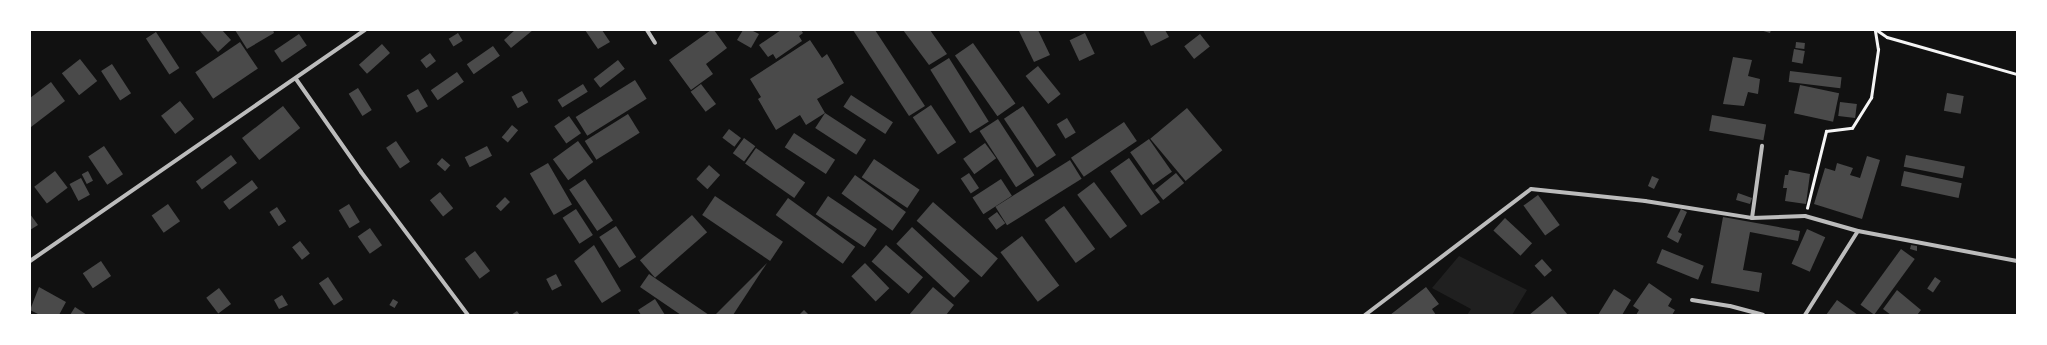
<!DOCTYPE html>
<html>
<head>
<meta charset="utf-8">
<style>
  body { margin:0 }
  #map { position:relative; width:2047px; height:345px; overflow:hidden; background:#111; font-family:Overpass,sans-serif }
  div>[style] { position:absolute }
  .green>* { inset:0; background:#202020 }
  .building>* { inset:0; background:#4a4a4a; transform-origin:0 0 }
  .path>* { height:2.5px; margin:-1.25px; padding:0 1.25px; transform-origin:1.25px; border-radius:1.25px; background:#f5f5f5 }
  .minor>* { height:4px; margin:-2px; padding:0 2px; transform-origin:2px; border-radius:2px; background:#bcbcbc }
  span { translate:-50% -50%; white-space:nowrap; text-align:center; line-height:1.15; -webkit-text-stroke:4px #fff; paint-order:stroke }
  .frame { position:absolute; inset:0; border:31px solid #fff; pointer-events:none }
</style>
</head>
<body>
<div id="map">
  <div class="green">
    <i style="clip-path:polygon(1459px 256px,1527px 290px,1512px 315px,1467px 315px,1471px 309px,1432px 288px)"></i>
  </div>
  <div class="building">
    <i style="clip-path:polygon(199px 30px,222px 30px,231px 40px,218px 52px)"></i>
    <i style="clip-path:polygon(235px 30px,273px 30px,274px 33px,247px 49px)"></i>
    <i style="clip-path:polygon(515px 30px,533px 30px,511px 48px,504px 40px)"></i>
    <i style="clip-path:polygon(585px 30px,602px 30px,610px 42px,598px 49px)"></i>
    <i style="clip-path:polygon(711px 30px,714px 30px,727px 48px,706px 64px,713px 74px,691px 90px,669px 60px)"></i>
    <i style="clip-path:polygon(743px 30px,751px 30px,759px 34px,751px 48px,737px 40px)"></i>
    <i style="clip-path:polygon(781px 30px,801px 30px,803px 33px,799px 36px,802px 41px,776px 59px,773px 54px,768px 57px,759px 45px)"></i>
    <i style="clip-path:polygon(853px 30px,875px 30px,925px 106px,909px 116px)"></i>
    <i style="clip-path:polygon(903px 30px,930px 30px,947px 54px,929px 65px)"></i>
    <i style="clip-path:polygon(1022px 30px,1038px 30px,1050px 55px,1034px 62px,1019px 31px)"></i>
    <i style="clip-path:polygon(1143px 30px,1165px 30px,1169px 37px,1151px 46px)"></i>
    <i style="clip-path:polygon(1760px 30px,1771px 30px,1770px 33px)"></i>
    <i style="left:156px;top:32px;width:43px;height:12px;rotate:57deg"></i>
    <i style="left:458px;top:33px;width:9px;height:11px;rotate:58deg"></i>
    <i style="left:1085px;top:33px;width:23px;height:17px;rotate:65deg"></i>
    <i style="left:299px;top:34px;width:14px;height:30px;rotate:56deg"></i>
    <i style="left:1200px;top:34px;width:16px;height:20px;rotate:52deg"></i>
    <i style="clip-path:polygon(810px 40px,822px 58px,827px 54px,844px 83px,817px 99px,825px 113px,806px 125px,800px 115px,776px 130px,758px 99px,761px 97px,750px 79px)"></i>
    <i style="left:240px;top:42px;width:32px;height:54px;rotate:56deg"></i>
    <i style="left:1796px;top:42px;width:9px;height:6px;rotate:6deg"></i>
    <i style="left:973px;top:43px;width:74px;height:22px;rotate:55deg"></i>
    <i style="left:382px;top:44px;width:12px;height:31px;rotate:48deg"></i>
    <i style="left:493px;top:46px;width:12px;height:32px;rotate:55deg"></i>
    <i style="left:1794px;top:49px;width:11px;height:13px;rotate:10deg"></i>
    <i style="left:430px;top:53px;width:10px;height:12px;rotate:53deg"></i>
    <i style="clip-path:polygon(1733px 57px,1752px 60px,1748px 76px,1760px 79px,1758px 94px,1748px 92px,1744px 106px,1723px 104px)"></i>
    <i style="left:949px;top:58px;width:75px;height:22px;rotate:58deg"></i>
    <i style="left:80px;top:59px;width:28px;height:23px;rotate:52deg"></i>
    <i style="left:618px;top:60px;width:11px;height:31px;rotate:52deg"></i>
    <i style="left:112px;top:64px;width:35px;height:13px;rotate:57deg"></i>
    <i style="left:1038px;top:66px;width:36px;height:16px;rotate:51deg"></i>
    <i style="left:1790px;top:71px;width:52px;height:11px;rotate:7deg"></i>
    <i style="left:457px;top:72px;width:12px;height:32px;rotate:55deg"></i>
    <i style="left:635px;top:80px;width:22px;height:70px;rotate:58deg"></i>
    <i style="clip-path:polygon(51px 82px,65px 101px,31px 127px,30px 98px)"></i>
    <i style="left:583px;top:84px;width:9px;height:30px;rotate:58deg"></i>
    <i style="left:701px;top:84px;width:25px;height:13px;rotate:53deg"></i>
    <i style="left:1800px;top:85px;width:40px;height:29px;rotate:12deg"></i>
    <i style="left:358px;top:88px;width:26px;height:11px;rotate:58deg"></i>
    <i style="left:418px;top:89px;width:20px;height:13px;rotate:60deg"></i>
    <i style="left:522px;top:91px;width:13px;height:12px;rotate:61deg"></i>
    <i style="left:1947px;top:93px;width:17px;height:18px;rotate:10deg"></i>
    <i style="left:851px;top:95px;width:50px;height:14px;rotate:33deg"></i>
    <i style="left:180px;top:101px;width:23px;height:24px;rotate:52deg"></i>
    <i style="left:1840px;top:102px;width:17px;height:14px;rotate:7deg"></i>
    <i style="left:931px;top:105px;width:45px;height:22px;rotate:56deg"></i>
    <i style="left:283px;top:106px;width:28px;height:52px;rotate:52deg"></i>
    <i style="left:1023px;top:106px;width:59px;height:23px;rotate:56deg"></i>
    <i style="left:1187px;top:108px;width:55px;height:48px;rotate:50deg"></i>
    <i style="left:825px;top:113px;width:49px;height:18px;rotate:33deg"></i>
    <i style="left:628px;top:114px;width:22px;height:51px;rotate:58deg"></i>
    <i style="left:1712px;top:115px;width:55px;height:16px;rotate:10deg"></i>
    <i style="left:569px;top:116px;width:21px;height:18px;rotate:55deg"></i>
    <i style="left:1067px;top:118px;width:17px;height:12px;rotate:59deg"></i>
    <i style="left:998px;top:119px;width:67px;height:22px;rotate:57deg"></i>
    <i style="left:1124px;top:122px;width:23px;height:64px;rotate:56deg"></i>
    <i style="left:512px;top:125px;width:8px;height:16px;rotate:40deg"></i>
    <i style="left:729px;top:129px;width:15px;height:11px;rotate:37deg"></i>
    <i style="left:794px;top:133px;width:49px;height:17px;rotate:33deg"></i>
    <i style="left:744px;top:138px;width:14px;height:19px;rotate:36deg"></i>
    <i style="left:1149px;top:139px;width:40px;height:23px;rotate:55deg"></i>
    <i style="left:396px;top:141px;width:25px;height:12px;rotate:56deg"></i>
    <i style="left:578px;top:141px;width:26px;height:31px;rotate:54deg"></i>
    <i style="left:985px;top:143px;width:19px;height:27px;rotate:54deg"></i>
    <i style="left:104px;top:146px;width:34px;height:19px;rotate:56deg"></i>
    <i style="left:487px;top:146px;width:11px;height:25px;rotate:63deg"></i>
    <i style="left:756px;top:148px;width:60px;height:19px;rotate:35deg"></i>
    <i style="left:231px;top:155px;width:10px;height:44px;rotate:53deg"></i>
    <i style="left:1906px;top:155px;width:60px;height:12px;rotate:11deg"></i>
    <i style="clip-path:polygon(1867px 156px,1880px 160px,1862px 219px,1814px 204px,1825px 168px,1835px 171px,1837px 163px,1853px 168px,1850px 175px,1860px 178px)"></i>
    <i style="left:442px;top:158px;width:11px;height:8px;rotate:41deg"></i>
    <i style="left:1129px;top:158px;width:54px;height:23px;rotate:55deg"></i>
    <i style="left:874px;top:159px;width:55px;height:22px;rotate:34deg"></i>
    <i style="left:1070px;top:160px;width:22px;height:88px;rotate:58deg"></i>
    <i style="left:548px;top:163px;width:48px;height:21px;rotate:60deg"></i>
    <i style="left:709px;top:165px;width:15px;height:19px;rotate:42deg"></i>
    <i style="clip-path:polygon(1789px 170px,1810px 174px,1806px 204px,1785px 201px,1787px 188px,1783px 188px,1785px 175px,1788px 175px)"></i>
    <i style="left:55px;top:171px;width:21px;height:26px;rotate:53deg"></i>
    <i style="left:88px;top:171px;width:11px;height:7px;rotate:63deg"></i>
    <i style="left:1904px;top:171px;width:59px;height:15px;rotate:12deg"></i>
    <i style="left:969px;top:173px;width:18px;height:10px;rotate:56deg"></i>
    <i style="left:1176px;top:173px;width:13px;height:27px;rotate:51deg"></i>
    <i style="left:855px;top:175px;width:63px;height:23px;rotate:36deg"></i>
    <i style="clip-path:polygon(1652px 176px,1659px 179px,1654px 189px,1648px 186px)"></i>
    <i style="left:81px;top:178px;width:19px;height:13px;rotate:62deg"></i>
    <i style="left:585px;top:179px;width:50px;height:19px;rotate:56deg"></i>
    <i style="left:1001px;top:179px;width:20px;height:34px;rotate:57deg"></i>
    <i style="left:252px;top:180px;width:10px;height:36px;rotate:53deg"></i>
    <i style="left:1094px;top:182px;width:55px;height:21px;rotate:53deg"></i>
    <i style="left:440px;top:192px;width:21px;height:13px;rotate:51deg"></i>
    <i style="clip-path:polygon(1738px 193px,1752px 198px,1750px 204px,1736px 200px)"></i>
    <i style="left:1538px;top:195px;width:37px;height:18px;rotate:54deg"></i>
    <i style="left:715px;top:196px;width:82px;height:23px;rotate:34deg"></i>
    <i style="left:828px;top:196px;width:59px;height:22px;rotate:34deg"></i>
    <i style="left:505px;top:197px;width:7px;height:13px;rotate:45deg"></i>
    <i style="left:788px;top:198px;width:83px;height:21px;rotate:36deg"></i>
    <i style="left:933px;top:202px;width:86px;height:25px;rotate:41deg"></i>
    <i style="left:168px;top:204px;width:21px;height:20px;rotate:55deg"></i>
    <i style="left:349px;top:204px;width:21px;height:12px;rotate:59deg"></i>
    <i style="left:1064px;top:206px;width:53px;height:24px;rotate:54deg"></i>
    <i style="left:277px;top:207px;width:17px;height:9px;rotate:57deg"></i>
    <i style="left:576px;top:209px;width:31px;height:16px;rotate:57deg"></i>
    <i style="clip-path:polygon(1681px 209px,1687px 212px,1678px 232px,1682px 234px,1678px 243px,1667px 237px)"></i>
    <i style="left:997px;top:212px;width:14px;height:11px;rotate:54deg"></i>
    <i style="clip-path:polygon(30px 214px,38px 225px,30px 230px)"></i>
    <i style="left:692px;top:215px;width:23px;height:69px;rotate:49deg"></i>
    <i style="clip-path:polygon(1723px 217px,1800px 231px,1798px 241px,1750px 232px,1743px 270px,1762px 273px,1759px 292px,1711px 283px)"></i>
    <i style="left:1505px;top:218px;width:37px;height:17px;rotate:43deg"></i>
    <i style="left:616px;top:226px;width:37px;height:20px;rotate:57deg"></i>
    <i style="left:912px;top:227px;width:79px;height:23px;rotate:43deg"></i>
    <i style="left:370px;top:228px;width:21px;height:15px;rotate:55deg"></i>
    <i style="left:1807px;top:229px;width:20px;height:38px;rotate:24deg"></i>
    <i style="left:1022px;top:236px;width:62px;height:27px;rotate:53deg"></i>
    <i style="left:300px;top:241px;width:16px;height:10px;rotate:52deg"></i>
    <i style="clip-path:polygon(594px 245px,621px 291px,602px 303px,574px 261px)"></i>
    <i style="left:886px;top:245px;width:49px;height:22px;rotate:41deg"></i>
    <i style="clip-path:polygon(1911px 245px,1917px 246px,1917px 251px,1910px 249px)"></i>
    <i style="left:1662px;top:249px;width:45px;height:15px;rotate:22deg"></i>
    <i style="left:1901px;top:249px;width:17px;height:69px;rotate:36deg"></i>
    <i style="left:475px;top:251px;width:25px;height:13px;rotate:53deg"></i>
    <i style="left:1542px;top:259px;width:15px;height:10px;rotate:48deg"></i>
    <i style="left:101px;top:261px;width:18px;height:22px;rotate:56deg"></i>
    <i style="clip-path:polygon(767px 263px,733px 315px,715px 315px)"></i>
    <i style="left:865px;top:263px;width:35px;height:19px;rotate:46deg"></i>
    <i style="left:556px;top:274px;width:13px;height:11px;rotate:63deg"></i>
    <i style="clip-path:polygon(649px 274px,709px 315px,681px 315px,640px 287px)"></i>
    <i style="left:328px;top:277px;width:27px;height:11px;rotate:56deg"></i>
    <i style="left:1935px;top:277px;width:7px;height:14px;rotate:34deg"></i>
    <i style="clip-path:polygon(1649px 283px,1672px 299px,1668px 306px,1675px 310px,1672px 315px,1636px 315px,1639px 310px,1633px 306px)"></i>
    <i style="clip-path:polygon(39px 287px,66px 302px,59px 315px,40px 315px,30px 310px)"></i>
    <i style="clip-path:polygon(933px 287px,954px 305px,946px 315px,909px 315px)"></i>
    <i style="clip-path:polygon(1426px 287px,1439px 304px,1432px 309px,1436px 315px,1390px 315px)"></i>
    <i style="left:219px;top:288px;width:20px;height:16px;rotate:53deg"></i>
    <i style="clip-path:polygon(1614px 289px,1631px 300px,1622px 315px,1598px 315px)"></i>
    <i style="clip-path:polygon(1897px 290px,1921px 310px,1917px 315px,1891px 315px,1883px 309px)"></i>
    <i style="clip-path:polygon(282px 295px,288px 305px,279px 309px,274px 300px)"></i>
    <i style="clip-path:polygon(1552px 296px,1568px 315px,1529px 315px)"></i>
    <i style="left:393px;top:299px;width:6px;height:7px;rotate:31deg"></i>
    <i style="clip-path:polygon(655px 299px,665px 315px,641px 315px,638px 310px)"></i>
    <i style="clip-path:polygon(1837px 300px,1858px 315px,1826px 315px)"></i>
    <i style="clip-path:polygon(75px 307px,87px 315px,70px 315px)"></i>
    <i style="clip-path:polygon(804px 310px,809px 315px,799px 315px)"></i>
    <i style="clip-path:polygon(517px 311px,520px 315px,511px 315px)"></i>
  </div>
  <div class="path">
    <i style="left:1877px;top:30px;width:12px;rotate:35deg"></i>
    <i style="left:1887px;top:37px;width:135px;rotate:15.9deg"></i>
    <i style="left:1807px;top:208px;width:79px;rotate:-76.1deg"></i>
    <i style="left:1826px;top:131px;width:26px;rotate:-7deg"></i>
    <i style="left:1852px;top:128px;width:36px;rotate:-58deg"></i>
    <i style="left:1871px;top:98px;width:49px;rotate:-81.7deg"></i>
    <i style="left:1878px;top:50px;width:20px;rotate:-99deg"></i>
  </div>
  <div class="minor">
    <i style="left:647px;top:30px;width:15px;rotate:58deg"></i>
    <i style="left:296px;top:79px;width:113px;rotate:55deg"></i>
    <i style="left:361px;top:172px;width:179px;rotate:53.2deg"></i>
    <i style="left:1752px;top:218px;width:73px;rotate:-82.1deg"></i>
    <i style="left:30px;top:261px;width:407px;rotate:-34.6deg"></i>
    <i style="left:1692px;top:300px;width:38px;rotate:9deg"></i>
    <i style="left:1730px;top:306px;width:34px;rotate:15deg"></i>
    <i style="left:1365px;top:315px;width:208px;rotate:-37.2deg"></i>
    <i style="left:1531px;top:189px;width:115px;rotate:6deg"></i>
    <i style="left:1645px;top:201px;width:108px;rotate:9deg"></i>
    <i style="left:1752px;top:218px;width:53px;rotate:-2.2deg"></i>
    <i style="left:1805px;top:216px;width:55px;rotate:15.8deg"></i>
    <i style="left:1858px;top:231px;width:162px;rotate:10.7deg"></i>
    <i style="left:1805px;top:315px;width:99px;rotate:-57.8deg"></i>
  </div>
  <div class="frame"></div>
</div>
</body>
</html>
